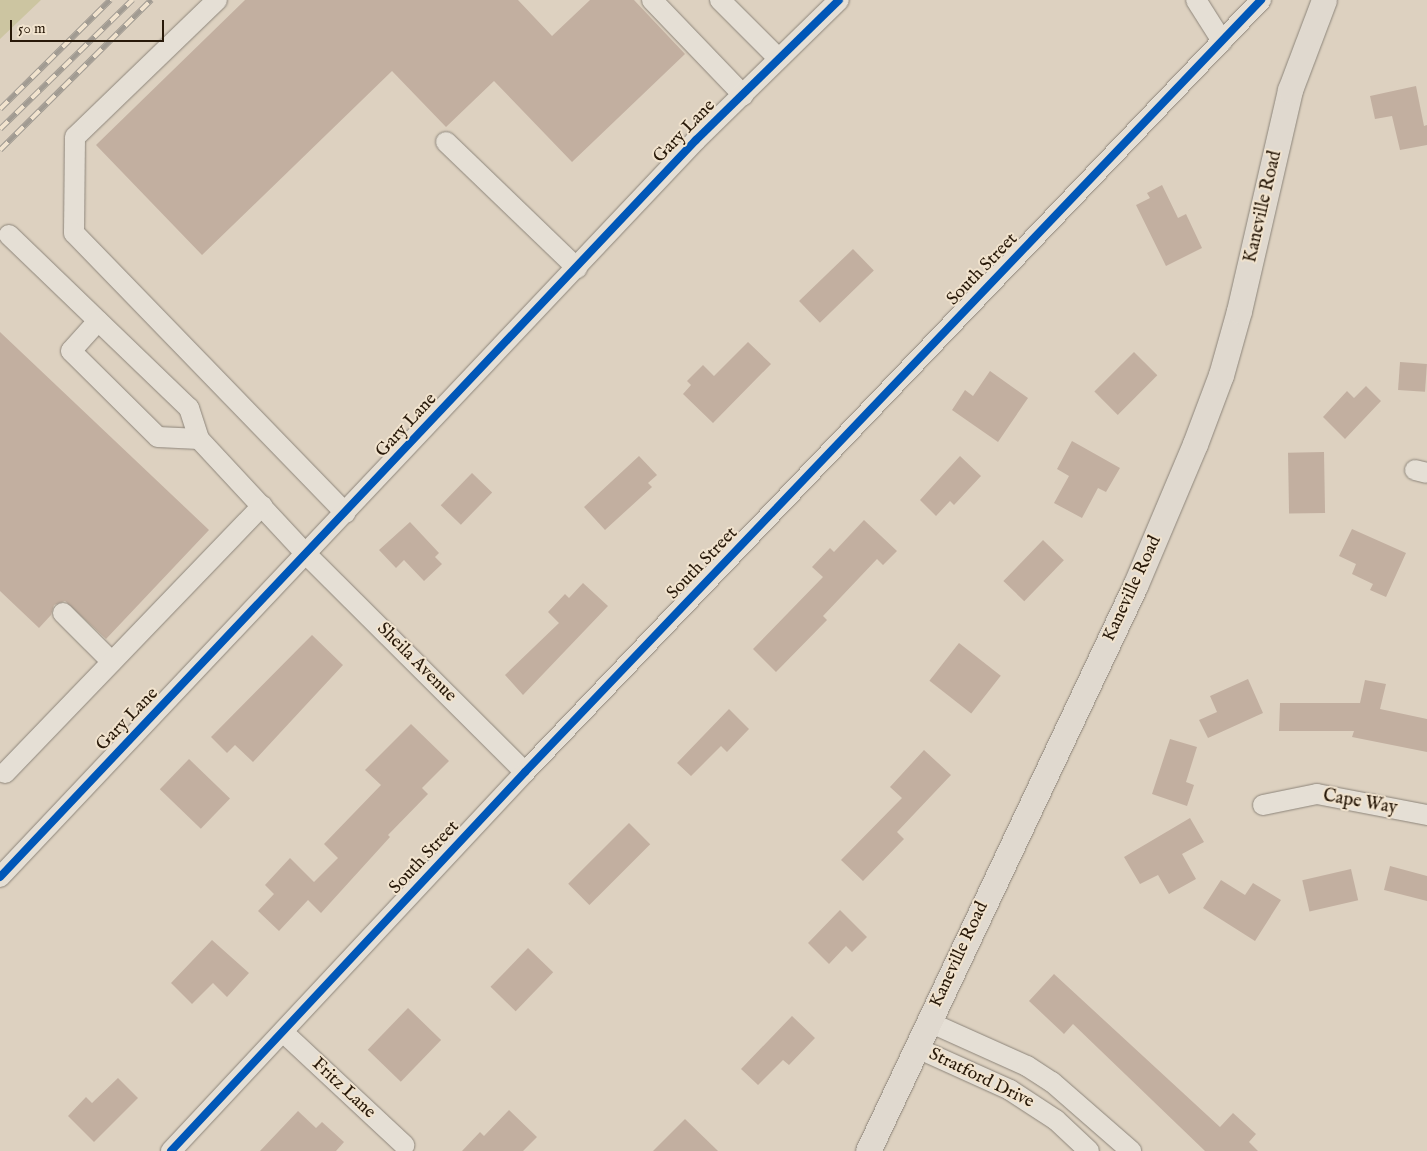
<!DOCTYPE html>
<html>
<head>
<meta charset="utf-8">
<style>
  body { margin:0 }
  #map { position:relative; width:1427px; height:1151px; overflow:hidden; background:#ddd1c0; font-family:"IM FELL English",serif }
  div>[style] { position:absolute }
  .green>* { inset:0; background:#ccc5a1 }
  .building>* { inset:0; background:#c2afa0; transform-origin:0 0 }
  .roads { filter:drop-shadow(0 0 1px #8d857a) drop-shadow(0 0 1px #8d857a) }
  .minor>* { height:20px; margin:-10px; padding:0 10px; transform-origin:10px; border-radius:10px; background:#e5dfd5 }
  .major>* { height:25px; margin:-12.5px; padding:0 12.5px; transform-origin:12.5px; border-radius:12.5px; background:#e0d9cf }
  .rail>* { height:5.5px; margin-top:-2.75px; transform-origin:0; background:repeating-linear-gradient(90deg,#f1e3ce 0 11px,#a19b92 0 22px); box-sizing:border-box; border-block:1px solid #a19b92 }
  .cycleway>* { height:8px; margin:-4px; padding:0 4px; transform-origin:4px; border-radius:4px; background:#0057b8 }
  span { translate:-50% -50%; white-space:nowrap; text-align:center; line-height:1.15; -webkit-text-stroke:4px #f1e3ce; paint-order:stroke }
  .street-label { font-size:18px; color:#281909 }
  .scale { position:absolute; left:10px; top:20px; width:154px; height:22px; box-sizing:border-box; border:2px solid #281909; border-top:0; padding-left:6px; font-size:15px; line-height:18px; white-space:nowrap; color:#281909; -webkit-text-stroke:4px #f1e3ce; paint-order:stroke }
</style>
</head>
<body>
<div id="map">
  <div class="green">
    <i style="clip-path:polygon(0 0,41px 0,0 39px)"></i>
  </div>
  <div class="building">
    <i style="clip-path:polygon(245px 0,518px 0,552px 36px,590px 0,634px 0,685px 54px,572px 162px,494px 81px,446px 127px,392px 71px,202px 255px,96px 145px)"></i>
    <i style="clip-path:polygon(1416px 86px,1424px 126px,1427px 125px,1427px 145px,1400px 150px,1392px 116px,1375px 119px,1370px 96px)"></i>
    <i style="clip-path:polygon(1162px 185px,1178px 218px,1186px 214px,1202px 248px,1166px 266px,1136px 205px,1150px 198px,1147px 193px)"></i>
    <i style="left:853px;top:249px;width:30px;height:75px;rotate:46deg"></i>
    <i style="clip-path:polygon(0 332px,209px 530px,106px 639px,65px 601px,54px 605px,51px 615px,39px 628px,0 591px)"></i>
    <i style="clip-path:polygon(748px 342px,771px 364px,713px 423px,683px 394px,691px 385px,687px 381px,703px 365px,714px 376px)"></i>
    <i style="left:1134px;top:352px;width:33px;height:56px;rotate:45deg"></i>
    <i style="left:1400px;top:362px;width:27px;height:28px;rotate:4deg"></i>
    <i style="clip-path:polygon(990px 371px,1028px 398px,998px 442px,952px 410px,965px 390px,973px 396px)"></i>
    <i style="clip-path:polygon(1366px 386px,1381px 401px,1345px 439px,1323px 417px,1347px 391px,1354px 398px)"></i>
    <i style="clip-path:polygon(1072px 441px,1120px 468px,1106px 492px,1098px 488px,1082px 518px,1054px 503px,1069px 476px,1057px 469px)"></i>
    <i style="left:1324px;top:452px;width:61px;height:36px;rotate:89deg"></i>
    <i style="clip-path:polygon(639px 456px,657px 475px,648px 483px,652px 487px,605px 530px,584px 507px)"></i>
    <i style="clip-path:polygon(960px 456px,981px 476px,954px 505px,950px 501px,936px 516px,920px 500px)"></i>
    <i style="left:472px;top:473px;width:28px;height:45px;rotate:44deg"></i>
    <i style="clip-path:polygon(864px 520px,897px 551px,883px 565px,877px 559px,823px 616px,827px 620px,776px 672px,753px 649px,823px 577px,812px 567px,830px 548px,834px 552px)"></i>
    <i style="clip-path:polygon(410px 522px,439px 553px,435px 557px,442px 564px,424px 581px,404px 560px,396px 568px,379px 550px)"></i>
    <i style="clip-path:polygon(1352px 529px,1406px 553px,1386px 597px,1370px 590px,1373px 584px,1352px 574px,1356px 564px,1339px 556px)"></i>
    <i style="left:1043px;top:540px;width:29px;height:57px;rotate:44deg"></i>
    <i style="clip-path:polygon(583px 583px,608px 606px,523px 695px,505px 675px,559px 623px,548px 612px,565px 594px,569px 598px)"></i>
    <i style="clip-path:polygon(312px 635px,343px 665px,253px 762px,235px 745px,227px 753px,211px 737px)"></i>
    <i style="left:959px;top:643px;width:53px;height:48px;rotate:38deg"></i>
    <i style="clip-path:polygon(1248px 679px,1263px 713px,1208px 738px,1199px 720px,1217px 712px,1210px 696px)"></i>
    <i style="clip-path:polygon(1365px 680px,1386px 684px,1380px 709px,1427px 719px,1427px 752px,1352px 737px,1354px 731px,1279px 731px,1280px 703px,1360px 703px)"></i>
    <i style="clip-path:polygon(729px 709px,749px 729px,727px 752px,721px 746px,691px 776px,677px 763px)"></i>
    <i style="clip-path:polygon(411px 724px,449px 761px,422px 788px,428px 794px,388px 835px,390px 837px,321px 913px,308px 900px,279px 931px,258px 911px,274px 894px,265px 885px,290px 858px,314px 882px,338px 858px,324px 844px,381px 785px,365px 770px)"></i>
    <i style="clip-path:polygon(1170px 739px,1197px 747px,1186px 782px,1194px 785px,1187px 806px,1152px 794px)"></i>
    <i style="clip-path:polygon(924px 750px,951px 775px,897px 832px,904px 839px,863px 881px,841px 860px,902px 798px,890px 787px)"></i>
    <i style="left:189px;top:759px;width:57px;height:42px;rotate:44deg"></i>
    <i style="clip-path:polygon(1190px 818px,1204px 842px,1182px 854px,1196px 879px,1169px 894px,1158px 875px,1140px 884px,1124px 857px)"></i>
    <i style="left:629px;top:823px;width:30px;height:86px;rotate:45deg"></i>
    <i style="clip-path:polygon(1390px 866px,1427px 876px,1427px 901px,1384px 890px)"></i>
    <i style="left:1351px;top:869px;width:32px;height:50px;rotate:77deg"></i>
    <i style="clip-path:polygon(1221px 880px,1245px 895px,1253px 883px,1281px 900px,1255px 941px,1203px 908px)"></i>
    <i style="clip-path:polygon(840px 910px,867px 937px,852px 952px,846px 946px,829px 964px,808px 943px)"></i>
    <i style="clip-path:polygon(212px 940px,249px 973px,227px 997px,213px 983px,192px 1004px,171px 983px)"></i>
    <i style="left:528px;top:948px;width:35px;height:54px;rotate:44deg"></i>
    <i style="clip-path:polygon(1054px 974px,1220px 1127px,1233px 1113px,1256px 1134px,1249px 1142px,1258px 1151px,1205px 1151px,1073px 1024px,1064px 1034px,1029px 1001px)"></i>
    <i style="left:408px;top:1008px;width:46px;height:58px;rotate:44deg"></i>
    <i style="clip-path:polygon(792px 1016px,815px 1038px,789px 1065px,783px 1060px,758px 1085px,741px 1069px)"></i>
    <i style="clip-path:polygon(118px 1078px,138px 1098px,94px 1142px,68px 1116px,86px 1097px,92px 1103px)"></i>
    <i style="clip-path:polygon(509px 1110px,537px 1137px,523px 1151px,462px 1151px,480px 1132px,484px 1136px)"></i>
    <i style="clip-path:polygon(298px 1111px,316px 1128px,322px 1122px,344px 1142px,336px 1151px,260px 1151px)"></i>
    <i style="clip-path:polygon(685px 1119px,718px 1151px,653px 1151px)"></i>
  </div>
  <div class="roads">
    <div class="minor">
      <i style="left:217px;top:0;width:197px;rotate:136deg"></i>
      <i style="left:75px;top:137px;width:96px;rotate:90.6deg"></i>
      <i style="left:74px;top:233px;width:390px;rotate:45.9deg"></i>
      <i style="left:652px;top:0;width:132px;rotate:46.2deg"></i>
      <i style="left:720px;top:0;width:83px;rotate:45deg"></i>
      <i style="left:1196px;top:0;width:49px;rotate:57.6deg"></i>
      <i style="left:446px;top:142px;width:182px;rotate:43.9deg"></i>
      <i style="left:9px;top:235px;width:250px;rotate:43.9deg"></i>
      <i style="left:189px;top:408px;width:33px;rotate:72deg"></i>
      <i style="left:98px;top:321px;width:40px;rotate:132deg"></i>
      <i style="left:71px;top:351px;width:122px;rotate:44.7deg"></i>
      <i style="left:158px;top:437px;width:41px;rotate:2.8deg"></i>
      <i style="left:199px;top:439px;width:157px;rotate:47.1deg"></i>
      <i style="left:306px;top:554px;width:309px;rotate:44.9deg"></i>
      <i style="left:1415px;top:470px;width:12px;rotate:14deg"></i>
      <i style="left:63px;top:613px;width:69px;rotate:45deg"></i>
      <i style="left:5px;top:773px;width:371px;rotate:-46.1deg"></i>
      <i style="left:1263px;top:805px;width:55px;rotate:-11.5deg"></i>
      <i style="left:1317px;top:794px;width:112px;rotate:10.8deg"></i>
      <i style="left:0;top:877px;width:1014px;rotate:-46.64deg"></i>
      <i style="left:696px;top:140px;width:200px;rotate:-44.4deg"></i>
      <i style="left:929px;top:1022px;width:107px;rotate:24.2deg"></i>
      <i style="left:1027px;top:1066px;width:30px;rotate:33deg"></i>
      <i style="left:1052px;top:1082px;width:105px;rotate:41.1deg"></i>
      <i style="left:283px;top:1032px;width:166px;rotate:43deg"></i>
      <i style="left:917px;top:1048px;width:102px;rotate:24.3deg"></i>
      <i style="left:1010px;top:1090px;width:55px;rotate:33.1deg"></i>
      <i style="left:1056px;top:1120px;width:45px;rotate:43.2deg"></i>
      <i style="left:171px;top:1151px;width:519px;rotate:-46.95deg"></i>
      <i style="left:525px;top:772px;width:1067px;rotate:-46.37deg"></i>
    </div>
    <div class="major">
      <i style="left:868px;top:1151px;width:625px;rotate:-64.71deg"></i>
      <i style="left:1135px;top:586px;width:154px;rotate:-67.1deg"></i>
      <i style="left:1195px;top:444px;width:74px;rotate:-69.4deg"></i>
      <i style="left:1221px;top:375px;width:66px;rotate:-74.3deg"></i>
      <i style="left:1239px;top:311px;width:227px;rotate:-77deg"></i>
      <i style="left:1290px;top:90px;width:96px;rotate:-69.3deg"></i>
    </div>
  </div>
  <div class="rail">
    <i style="left:0;top:109px;width:155px;rotate:-44.7deg"></i>
    <i style="left:0;top:129px;width:185px;rotate:-44.3deg"></i>
    <i style="left:0;top:150px;width:213px;rotate:-44.8deg"></i>
  </div>
  <div class="cycleway">
    <i style="left:0;top:877px;width:1014px;rotate:-46.64deg"></i>
    <i style="left:696px;top:140px;width:200px;rotate:-44.4deg"></i>
    <i style="left:171px;top:1151px;width:519px;rotate:-46.95deg"></i>
    <i style="left:525px;top:772px;width:1067px;rotate:-46.37deg"></i>
  </div>
  <div class="street-label">
    <span style="left:685px;top:132px;rotate:-46deg">Gary Lane</span>
    <span style="left:1264px;top:207px;rotate:-77deg">Kaneville Road</span>
    <span style="left:983px;top:270px;rotate:-46deg">South Street</span>
    <span style="left:407px;top:426px;rotate:-47deg">Gary Lane</span>
    <span style="left:703px;top:564px;rotate:-46deg">South Street</span>
    <span style="left:1133px;top:589px;rotate:-65deg">Kaneville Road</span>
    <span style="left:416px;top:663px;rotate:45deg">Sheila Avenue</span>
    <span style="left:128px;top:720px;rotate:-46deg">Gary Lane</span>
    <span style="left:1360px;top:803px;rotate:10deg">Cape Way</span>
    <span style="left:425px;top:858px;rotate:-47deg">South Street</span>
    <span style="left:960px;top:955px;rotate:-65deg">Kaneville Road</span>
    <span style="left:981px;top:1079px;rotate:26deg">Stratford Drive</span>
    <span style="left:343px;top:1089px;rotate:43deg">Fritz Lane</span>
  </div>
  <div class="scale">50 m</div>
</div>
</body>
</html>
